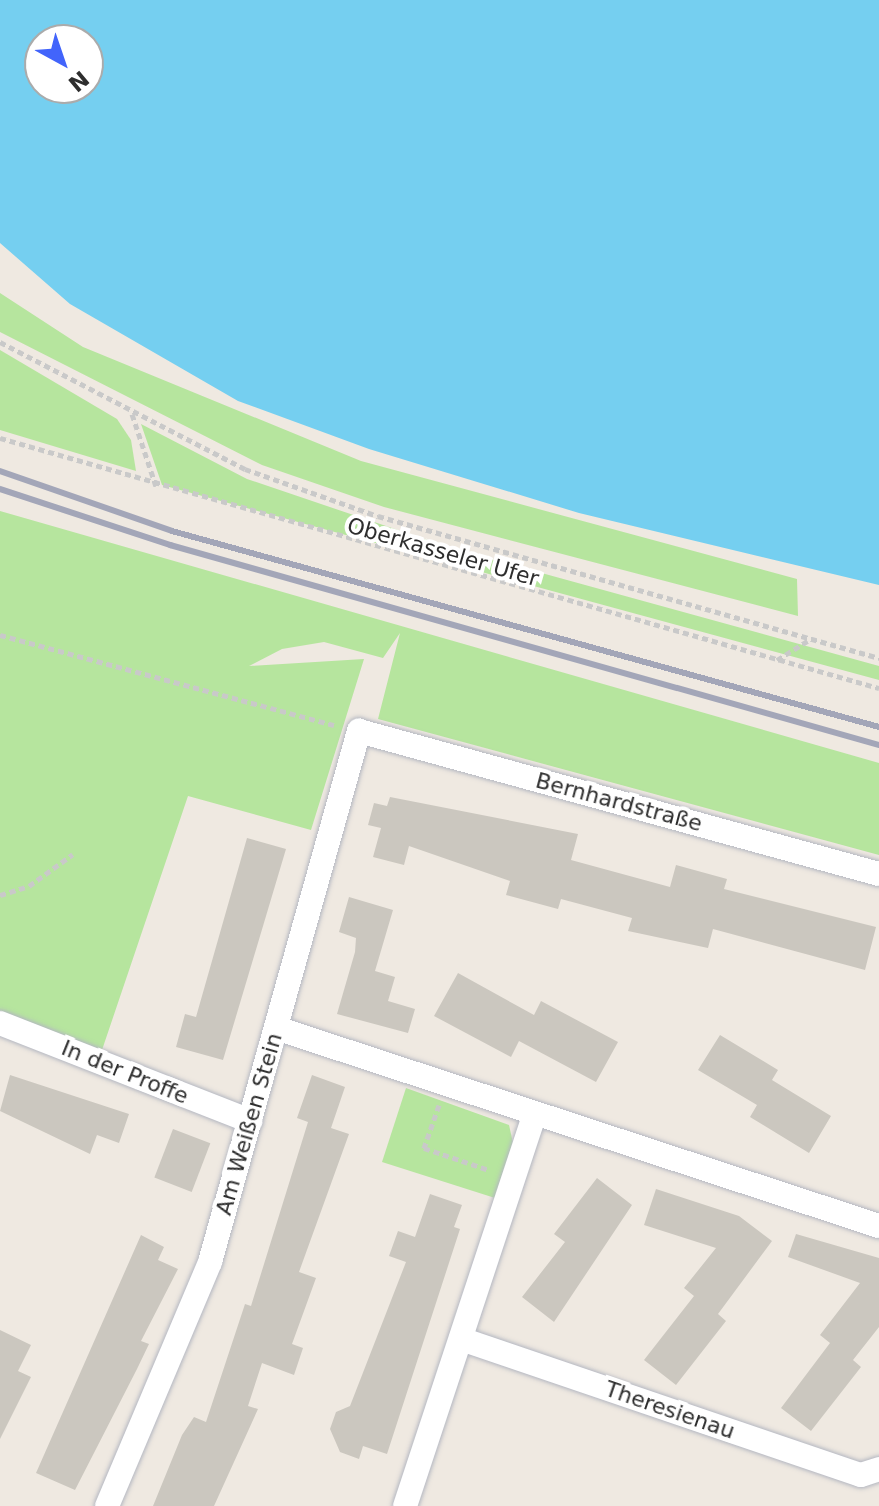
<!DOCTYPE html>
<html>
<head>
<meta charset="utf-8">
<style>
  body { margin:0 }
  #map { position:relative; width:879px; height:1506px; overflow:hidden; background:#efe9e1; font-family:"DejaVu Sans",sans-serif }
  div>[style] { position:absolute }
  .green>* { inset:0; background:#b6e59e }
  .water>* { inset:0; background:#75cff0 }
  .building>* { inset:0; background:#cbc7bf; transform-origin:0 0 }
  .path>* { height:5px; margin-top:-2.5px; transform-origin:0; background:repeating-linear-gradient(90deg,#c9c9c9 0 6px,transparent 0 10px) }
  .roads { filter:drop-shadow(0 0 2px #b4b7c1) drop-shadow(0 0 2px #b4b7c1) }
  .street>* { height:24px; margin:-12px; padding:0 12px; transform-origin:12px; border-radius:12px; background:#fff }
  .rail>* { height:6px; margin:-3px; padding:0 3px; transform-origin:3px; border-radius:3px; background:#a3a6b8 }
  span { translate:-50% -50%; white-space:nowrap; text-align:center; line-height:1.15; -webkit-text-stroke:8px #fff; paint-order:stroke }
  .street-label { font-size:22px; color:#2e2e2e }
  .north { position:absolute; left:24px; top:24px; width:80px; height:80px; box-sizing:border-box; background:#fff; border:2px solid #ababab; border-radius:50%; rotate:140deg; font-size:22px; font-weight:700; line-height:32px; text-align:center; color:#2e2e2e }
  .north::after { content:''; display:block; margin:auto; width:28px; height:36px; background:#4264fb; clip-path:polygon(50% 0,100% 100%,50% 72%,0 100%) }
</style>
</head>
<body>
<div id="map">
  <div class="green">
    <i style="clip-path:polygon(0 293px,83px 347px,361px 461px,797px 579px,798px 616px,384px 507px,262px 465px,0 332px)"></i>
    <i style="clip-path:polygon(0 350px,117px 419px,131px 440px,136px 471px,0 430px)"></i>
    <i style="clip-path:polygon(141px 424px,247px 479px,454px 549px,879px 666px,879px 680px,162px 485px)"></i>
    <i style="clip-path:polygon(0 511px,879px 763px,879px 855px,378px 719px,400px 633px,383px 658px,324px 642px,282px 649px,249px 666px,364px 659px,311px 830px,188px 796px,102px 1050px,0 1011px)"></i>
    <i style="clip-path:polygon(406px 1088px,509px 1125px,513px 1143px,495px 1198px,382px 1162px)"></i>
  </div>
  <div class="water">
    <i style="clip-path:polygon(evenodd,0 0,879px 0,879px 585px,579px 513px,369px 449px,238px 401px,70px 304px,0 243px,0 0,40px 40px,88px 40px,88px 88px,40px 88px,40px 40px)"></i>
  </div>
  <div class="building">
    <i style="clip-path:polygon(390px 797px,578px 834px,571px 860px,670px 887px,676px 865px,727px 879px,724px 889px,876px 927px,865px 970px,713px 929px,708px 948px,628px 931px,632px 918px,561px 899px,558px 909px,506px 895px,510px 881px,409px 846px,404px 865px,373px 857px,381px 828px,368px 825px,374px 803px,387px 806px)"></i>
    <i style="clip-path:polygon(247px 838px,286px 849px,223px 1060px,176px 1047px,185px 1014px,196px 1017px)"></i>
    <i style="clip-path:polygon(349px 897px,393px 910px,375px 971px,395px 977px,388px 1001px,415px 1009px,408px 1033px,337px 1014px,355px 952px,356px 938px,339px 932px)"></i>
    <i style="clip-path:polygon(458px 973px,534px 1015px,541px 1001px,618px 1042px,596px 1082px,519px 1041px,511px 1057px,434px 1016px)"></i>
    <i style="clip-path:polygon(720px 1035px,778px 1070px,772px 1080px,831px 1116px,809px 1153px,750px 1117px,757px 1105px,698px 1070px)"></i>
    <i style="clip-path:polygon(10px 1075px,129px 1114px,119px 1143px,97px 1135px,90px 1154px,0 1111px)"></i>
    <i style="clip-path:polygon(312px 1075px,345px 1087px,331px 1128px,349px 1134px,299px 1272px,316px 1278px,292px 1344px,303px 1348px,294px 1375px,262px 1363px,248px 1406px,258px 1409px,214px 1506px,153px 1506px,182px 1435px,194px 1417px,206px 1422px,245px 1304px,251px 1306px,308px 1122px,297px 1118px)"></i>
    <i style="left:173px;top:1129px;width:40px;height:52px;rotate:21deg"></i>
    <i style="clip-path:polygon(597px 1178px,632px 1205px,554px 1322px,522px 1297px,565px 1242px,554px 1234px)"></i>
    <i style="clip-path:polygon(656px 1189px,739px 1216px,772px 1241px,718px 1314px,726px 1321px,676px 1385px,644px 1360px,694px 1296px,684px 1288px,716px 1248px,644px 1225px)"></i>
    <i style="clip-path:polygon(430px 1194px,462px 1205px,454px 1227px,460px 1229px,387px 1454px,363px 1446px,359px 1459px,340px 1452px,330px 1429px,336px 1412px,350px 1406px,406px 1262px,389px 1256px,398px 1231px,415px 1237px)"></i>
    <i style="clip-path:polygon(796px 1234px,879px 1258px,879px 1327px,853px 1360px,861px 1367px,811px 1431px,781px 1408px,830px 1343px,820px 1335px,860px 1283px,788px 1257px)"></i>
    <i style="clip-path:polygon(141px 1235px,164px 1247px,158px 1260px,178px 1269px,141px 1341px,149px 1344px,137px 1369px,75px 1490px,36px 1473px)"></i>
    <i style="clip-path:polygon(0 1330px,31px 1345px,18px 1371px,31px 1377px,0 1439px)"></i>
  </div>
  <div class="path">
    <i style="left:0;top:342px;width:276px;rotate:27.4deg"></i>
    <i style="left:245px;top:469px;width:141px;rotate:19.5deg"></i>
    <i style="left:378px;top:516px;width:521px;rotate:15.82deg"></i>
    <i style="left:132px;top:414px;width:76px;rotate:71.6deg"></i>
    <i style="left:0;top:438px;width:914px;rotate:15.88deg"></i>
    <i style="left:0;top:635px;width:346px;rotate:15.1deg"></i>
    <i style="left:777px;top:660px;width:36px;rotate:-32deg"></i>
    <i style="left:0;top:895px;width:30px;rotate:-17deg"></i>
    <i style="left:29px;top:886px;width:54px;rotate:-36deg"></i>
    <i style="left:439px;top:1105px;width:46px;rotate:109.2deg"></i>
    <i style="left:424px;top:1148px;width:69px;rotate:18.7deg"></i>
  </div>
  <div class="roads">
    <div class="street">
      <i style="left:0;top:1023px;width:269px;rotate:21.4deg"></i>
      <i style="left:276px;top:1028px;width:635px;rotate:18.18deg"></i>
      <i style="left:461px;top:1339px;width:422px;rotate:18.8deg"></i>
      <i style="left:861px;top:1475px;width:19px;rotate:-18deg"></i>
      <i style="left:107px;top:1506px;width:265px;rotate:-67.1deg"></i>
      <i style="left:210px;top:1262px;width:552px;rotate:-74.33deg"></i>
      <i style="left:359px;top:731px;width:539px;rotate:15.38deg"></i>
      <i style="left:405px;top:1506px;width:412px;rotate:-71.7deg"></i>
    </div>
  </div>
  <div class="rail">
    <i style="left:0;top:471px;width:182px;rotate:19.2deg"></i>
    <i style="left:172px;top:531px;width:734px;rotate:15.49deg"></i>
    <i style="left:0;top:489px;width:179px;rotate:18.2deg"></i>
    <i style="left:170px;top:545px;width:737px;rotate:15.75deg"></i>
  </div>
  <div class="street-label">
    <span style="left:443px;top:552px;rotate:16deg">Oberkasseler Ufer</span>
    <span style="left:619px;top:802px;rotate:15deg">Bernhardstraße</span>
    <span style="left:125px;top:1072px;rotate:22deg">In der Proffe</span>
    <span style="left:249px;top:1124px;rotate:-74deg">Am Weißen Stein</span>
    <span style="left:670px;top:1410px;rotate:19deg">Theresienau</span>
  </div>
  <div class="north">N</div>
</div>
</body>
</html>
